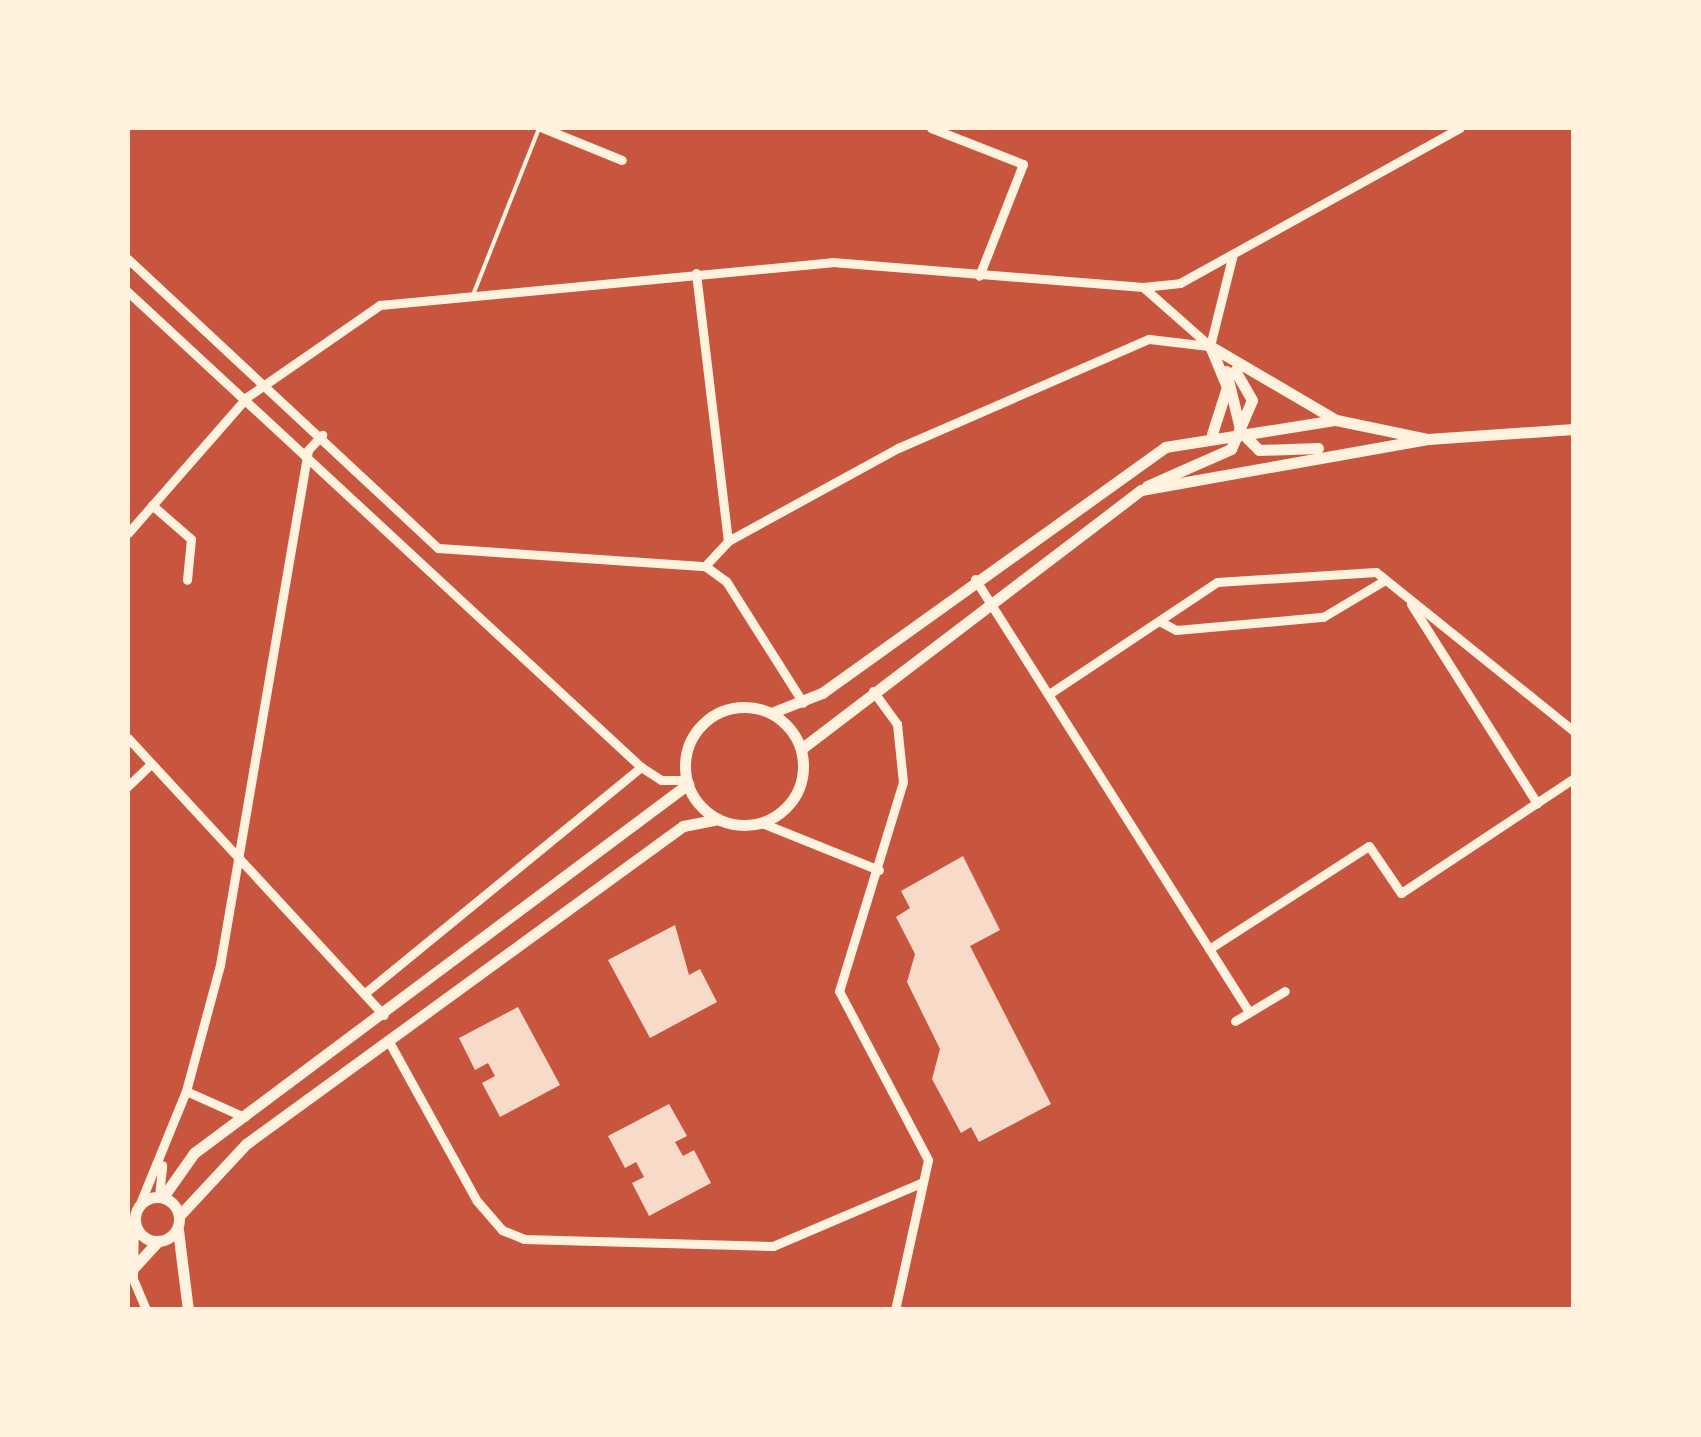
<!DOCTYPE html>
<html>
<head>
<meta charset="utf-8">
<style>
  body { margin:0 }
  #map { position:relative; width:1701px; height:1437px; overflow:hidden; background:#c8553d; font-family:"Open Sans",sans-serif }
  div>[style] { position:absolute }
  .building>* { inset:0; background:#f7dbc8 }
  .service>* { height:4px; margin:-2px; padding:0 2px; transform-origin:2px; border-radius:2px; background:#fff3e0 }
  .minor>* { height:9px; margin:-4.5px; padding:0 4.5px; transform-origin:4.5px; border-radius:4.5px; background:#fff3e0 }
  .tertiary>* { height:11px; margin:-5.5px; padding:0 5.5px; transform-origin:5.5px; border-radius:5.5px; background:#fff3e0 }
  .tertiary>.ring { margin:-5.5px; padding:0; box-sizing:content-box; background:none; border:11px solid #fff3e0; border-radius:50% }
  span { translate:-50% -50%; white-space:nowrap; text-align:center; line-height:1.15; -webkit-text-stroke:8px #fff3e0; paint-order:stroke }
  .frame { position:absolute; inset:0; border:130px solid #fff3e0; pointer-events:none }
</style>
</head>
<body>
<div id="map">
  <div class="building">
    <i style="clip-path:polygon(963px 856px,1000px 930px,970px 946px,1051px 1104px,979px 1142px,971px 1127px,961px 1133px,932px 1079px,940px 1049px,907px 982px,915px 954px,896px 917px,910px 908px,901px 891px)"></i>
    <i style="clip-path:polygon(675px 925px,689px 975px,700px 969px,717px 1002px,650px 1038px,608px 960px)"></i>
    <i style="clip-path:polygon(518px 1007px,560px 1085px,500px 1117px,482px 1083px,495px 1076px,488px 1063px,475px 1070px,459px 1038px)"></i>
    <i style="clip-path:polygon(669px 1104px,687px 1136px,675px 1142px,683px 1156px,694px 1150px,711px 1183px,649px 1216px,632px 1183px,644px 1177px,636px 1162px,625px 1168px,608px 1136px)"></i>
  </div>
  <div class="service">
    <i style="left:473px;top:295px;width:180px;rotate:-68.4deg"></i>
  </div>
  <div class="minor">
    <i style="left:543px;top:128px;width:85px;rotate:22.1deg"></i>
    <i style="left:931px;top:128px;width:99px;rotate:21.4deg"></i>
    <i style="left:1023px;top:164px;width:120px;rotate:111.4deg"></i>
    <i style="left:128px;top:259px;width:424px;rotate:43deg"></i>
    <i style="left:696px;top:273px;width:270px;rotate:83.2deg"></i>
    <i style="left:1143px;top:287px;width:37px;rotate:-6deg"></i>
    <i style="left:1180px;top:283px;width:320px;rotate:-29deg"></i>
    <i style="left:128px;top:292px;width:699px;rotate:42.8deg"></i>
    <i style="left:641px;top:767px;width:24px;rotate:33deg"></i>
    <i style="left:661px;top:780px;width:26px"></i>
    <i style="left:1210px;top:346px;width:95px;rotate:-76deg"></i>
    <i style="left:152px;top:505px;width:52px;rotate:41.1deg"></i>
    <i style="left:191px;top:539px;width:41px;rotate:95.6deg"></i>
    <i style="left:128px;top:533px;width:181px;rotate:-48.8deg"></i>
    <i style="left:247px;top:397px;width:162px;rotate:-34.7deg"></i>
    <i style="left:380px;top:305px;width:454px;rotate:-5.4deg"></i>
    <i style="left:832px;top:262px;width:312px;rotate:4.6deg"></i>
    <i style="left:1143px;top:287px;width:89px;rotate:41.4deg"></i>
    <i style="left:438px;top:548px;width:268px;rotate:3.9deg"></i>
    <i style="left:705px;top:566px;width:26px;rotate:36deg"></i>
    <i style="left:726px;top:581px;width:144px;rotate:57.7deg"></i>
    <i style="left:705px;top:566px;width:34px;rotate:-47deg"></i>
    <i style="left:728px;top:541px;width:194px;rotate:-28.7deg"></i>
    <i style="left:898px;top:448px;width:274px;rotate:-23.5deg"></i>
    <i style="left:1149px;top:339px;width:60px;rotate:6.7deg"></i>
    <i style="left:975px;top:579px;width:512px;rotate:57.67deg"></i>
    <i style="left:1411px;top:604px;width:236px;rotate:57.7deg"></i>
    <i style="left:1161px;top:622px;width:17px;rotate:28deg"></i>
    <i style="left:1176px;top:630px;width:148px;rotate:-5.1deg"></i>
    <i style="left:1323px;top:617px;width:72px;rotate:-30.8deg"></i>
    <i style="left:873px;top:691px;width:41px;rotate:54deg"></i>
    <i style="left:897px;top:724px;width:58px;rotate:84.1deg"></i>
    <i style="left:903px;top:782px;width:219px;rotate:107deg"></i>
    <i style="left:839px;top:991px;width:191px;rotate:62.2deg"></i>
    <i style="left:928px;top:1160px;width:154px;rotate:102.4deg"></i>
    <i style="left:1049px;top:694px;width:202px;rotate:-33.7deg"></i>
    <i style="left:1217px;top:582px;width:159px;rotate:-3.6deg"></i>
    <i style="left:1376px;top:572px;width:254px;rotate:38.8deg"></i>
    <i style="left:128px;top:738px;width:377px;rotate:47.3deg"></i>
    <i style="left:128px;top:786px;width:32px;rotate:-44deg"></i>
    <i style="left:762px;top:823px;width:126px;rotate:21.9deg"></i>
    <i style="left:1209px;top:949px;width:190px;rotate:-32.8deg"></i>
    <i style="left:1369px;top:846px;width:57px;rotate:55.8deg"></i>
    <i style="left:1401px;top:893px;width:208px;rotate:-33.6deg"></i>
    <i style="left:365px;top:993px;width:357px;rotate:-39.3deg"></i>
    <i style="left:1235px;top:1021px;width:58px;rotate:-31deg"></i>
    <i style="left:388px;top:1040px;width:184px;rotate:61.1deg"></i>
    <i style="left:477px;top:1201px;width:38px;rotate:49deg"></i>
    <i style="left:502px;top:1230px;width:24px;rotate:22deg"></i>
    <i style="left:524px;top:1239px;width:249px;rotate:1.6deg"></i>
    <i style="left:773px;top:1246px;width:161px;rotate:-23.1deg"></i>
    <i style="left:186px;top:1091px;width:64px;rotate:24.1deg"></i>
    <i style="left:159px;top:1196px;width:31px;rotate:-84deg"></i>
    <i style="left:139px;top:1206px;width:124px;rotate:-67.8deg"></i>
    <i style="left:186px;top:1091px;width:131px;rotate:-74.9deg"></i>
    <i style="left:220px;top:965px;width:522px;rotate:-80.3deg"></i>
    <i style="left:308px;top:450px;width:21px;rotate:-47deg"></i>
    <i style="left:134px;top:1219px;width:60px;rotate:91deg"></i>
    <i style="left:133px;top:1279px;width:34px;rotate:67deg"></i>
  </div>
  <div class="tertiary">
    <i style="left:1210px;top:346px;width:146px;rotate:30.4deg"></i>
    <i style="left:1336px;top:420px;width:94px;rotate:11.7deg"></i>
    <i style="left:1428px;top:439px;width:146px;rotate:-3.9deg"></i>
    <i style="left:1210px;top:346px;width:44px;rotate:67.5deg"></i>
    <i style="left:1227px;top:387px;width:49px;rotate:107.7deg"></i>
    <i style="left:1226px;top:371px;width:60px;rotate:76.4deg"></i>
    <i style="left:1240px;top:431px;width:27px;rotate:45deg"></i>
    <i style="left:1259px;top:450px;width:59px;rotate:-1.9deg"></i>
    <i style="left:1147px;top:486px;width:92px;rotate:-23.8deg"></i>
    <i style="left:1231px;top:449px;width:53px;rotate:-66.8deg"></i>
    <i style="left:1252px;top:400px;width:34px;rotate:-120deg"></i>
    <i class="ring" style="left:685px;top:707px;width:107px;height:107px"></i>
    <i style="left:771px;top:713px;width:55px;rotate:-21.4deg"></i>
    <i style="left:822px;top:693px;width:422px;rotate:-35.6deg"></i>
    <i style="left:1165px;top:447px;width:173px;rotate:-9deg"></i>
    <i style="left:801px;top:749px;width:427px;rotate:-37.3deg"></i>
    <i style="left:1141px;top:490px;width:291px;rotate:-10.1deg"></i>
    <i class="ring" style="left:135px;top:1197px;width:33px;height:33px"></i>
    <i style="left:163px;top:1197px;width:54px;rotate:-54.8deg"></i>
    <i style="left:194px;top:1153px;width:617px;rotate:-36.76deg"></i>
    <i style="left:179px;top:1216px;width:98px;rotate:-47.1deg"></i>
    <i style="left:246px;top:1144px;width:540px;rotate:-36.04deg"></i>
    <i style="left:683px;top:826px;width:36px;rotate:-11deg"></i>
    <i style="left:178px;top:1230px;width:81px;rotate:82.9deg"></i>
    <i style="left:128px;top:1274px;width:45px;rotate:-47.7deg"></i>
  </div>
  <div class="frame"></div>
</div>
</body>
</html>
